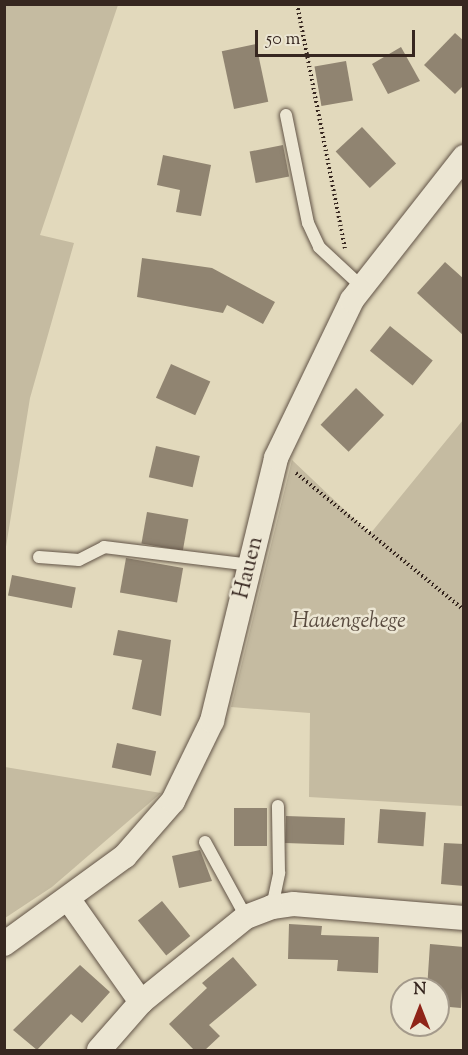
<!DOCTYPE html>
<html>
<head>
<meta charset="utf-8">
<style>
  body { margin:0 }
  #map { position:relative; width:468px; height:1055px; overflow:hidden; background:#e2d9bc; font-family:"Sorts Mill Goudy",serif }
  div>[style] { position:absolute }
  .green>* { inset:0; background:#c5bba1 }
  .building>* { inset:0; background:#908471; transform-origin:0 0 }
  .path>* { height:4px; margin-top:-2px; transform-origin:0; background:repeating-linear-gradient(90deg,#372720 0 1.5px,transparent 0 4.5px) }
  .roads { filter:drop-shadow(0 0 2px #625447) drop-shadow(0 0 2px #625447) }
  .service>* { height:12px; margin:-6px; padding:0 6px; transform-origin:6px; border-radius:6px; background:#ece6d3 }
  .minor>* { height:24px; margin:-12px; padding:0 12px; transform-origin:12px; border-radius:12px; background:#ece6d3 }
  span { translate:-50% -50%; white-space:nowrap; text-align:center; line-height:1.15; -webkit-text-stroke:5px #ece6d3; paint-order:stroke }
  .street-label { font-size:22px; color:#372720 }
  .park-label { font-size:22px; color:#5a4c40; font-style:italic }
  .frame { position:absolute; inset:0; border:6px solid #372720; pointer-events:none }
  .north { position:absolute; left:390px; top:977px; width:60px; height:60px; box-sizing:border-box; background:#ece6d3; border:2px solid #a49a8b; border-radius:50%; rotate:0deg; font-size:16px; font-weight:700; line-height:24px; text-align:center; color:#372720 }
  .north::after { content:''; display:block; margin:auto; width:21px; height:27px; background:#8f2418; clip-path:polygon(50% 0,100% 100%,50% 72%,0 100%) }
  .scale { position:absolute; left:255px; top:30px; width:160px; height:27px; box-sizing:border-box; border:3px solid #372720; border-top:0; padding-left:8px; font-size:18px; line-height:21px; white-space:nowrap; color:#372720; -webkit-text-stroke:4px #ece6d3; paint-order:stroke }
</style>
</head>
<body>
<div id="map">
  <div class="green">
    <i style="clip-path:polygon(5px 4px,118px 5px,40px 235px,74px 243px,30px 398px,5px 553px)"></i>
    <i style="clip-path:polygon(463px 420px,463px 806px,309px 797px,310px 713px,231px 707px,292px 460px,370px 534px)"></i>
    <i style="clip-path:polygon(4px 767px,5px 767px,161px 793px,52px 887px,5px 918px)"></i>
  </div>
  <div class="building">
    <i style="clip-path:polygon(455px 33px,464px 41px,464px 85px,455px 94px,424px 65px)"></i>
    <i style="left:256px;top:44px;width:59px;height:35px;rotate:78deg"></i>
    <i style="clip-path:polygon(401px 47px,420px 81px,388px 94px,372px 64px)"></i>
    <i style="left:346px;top:61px;width:40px;height:32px;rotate:80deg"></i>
    <i style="left:362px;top:127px;width:50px;height:36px;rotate:47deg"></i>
    <i style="left:283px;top:145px;width:32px;height:34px;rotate:79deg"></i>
    <i style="clip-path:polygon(163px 155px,211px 165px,201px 216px,176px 212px,180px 190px,157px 185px)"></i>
    <i style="clip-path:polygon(142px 258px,212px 268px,275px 302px,263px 324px,227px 305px,223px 313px,137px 297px)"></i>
    <i style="clip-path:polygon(445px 262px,464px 279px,464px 336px,417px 293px)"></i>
    <i style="left:390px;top:326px;width:55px;height:32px;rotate:39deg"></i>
    <i style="left:171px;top:364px;width:43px;height:37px;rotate:24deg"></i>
    <i style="left:356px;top:388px;width:39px;height:51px;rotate:44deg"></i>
    <i style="left:156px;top:446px;width:45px;height:32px;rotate:13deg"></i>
    <i style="left:147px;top:512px;width:42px;height:32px;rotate:10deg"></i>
    <i style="left:126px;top:558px;width:58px;height:35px;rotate:10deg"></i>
    <i style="left:12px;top:575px;width:65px;height:21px;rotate:11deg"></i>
    <i style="clip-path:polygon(118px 630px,171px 640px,161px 716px,132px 709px,142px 660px,113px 655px)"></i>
    <i style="left:117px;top:743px;width:40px;height:25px;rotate:12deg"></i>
    <i style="left:234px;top:808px;width:33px;height:38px"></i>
    <i style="left:380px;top:809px;width:46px;height:34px;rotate:4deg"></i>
    <i style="left:286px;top:816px;width:59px;height:27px;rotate:2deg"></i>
    <i style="clip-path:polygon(444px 843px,464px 844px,464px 886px,441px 884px)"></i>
    <i style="clip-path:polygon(200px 850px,212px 881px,179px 888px,172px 856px)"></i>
    <i style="left:162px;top:901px;width:45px;height:31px;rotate:51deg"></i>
    <i style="clip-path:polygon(289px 924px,322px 926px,321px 935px,379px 937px,378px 973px,337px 971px,338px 960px,288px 959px)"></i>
    <i style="clip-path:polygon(430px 944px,464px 947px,461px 1008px,438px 1006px,438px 989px,427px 989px)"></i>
    <i style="clip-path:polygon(233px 957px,257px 985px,209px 1025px,220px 1036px,205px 1050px,194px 1050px,169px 1024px,207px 988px,202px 983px)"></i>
    <i style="clip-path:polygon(80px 965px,110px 992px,82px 1023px,71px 1014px,37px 1050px,13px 1030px)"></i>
  </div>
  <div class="path">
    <i style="left:297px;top:4px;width:249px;rotate:78.9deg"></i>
    <i style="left:296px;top:473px;width:217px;rotate:39.2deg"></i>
  </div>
  <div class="roads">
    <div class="service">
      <i style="left:286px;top:115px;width:110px;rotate:78.5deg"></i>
      <i style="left:308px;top:223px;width:26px;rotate:65deg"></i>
      <i style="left:319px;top:247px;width:59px;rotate:42.9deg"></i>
      <i style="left:39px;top:557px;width:40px;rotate:4.3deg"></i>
      <i style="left:79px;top:560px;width:28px;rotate:-27deg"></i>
      <i style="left:104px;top:547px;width:148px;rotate:7deg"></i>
      <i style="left:205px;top:842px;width:85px;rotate:61.3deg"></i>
      <i style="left:272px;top:907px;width:35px;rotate:-78deg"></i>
      <i style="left:279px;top:873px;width:67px;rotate:-90.9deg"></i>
    </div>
    <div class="minor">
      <i style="left:69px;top:900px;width:125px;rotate:54.8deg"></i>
      <i style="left:4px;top:944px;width:150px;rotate:-36deg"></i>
      <i style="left:125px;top:856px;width:73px;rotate:-48.9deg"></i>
      <i style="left:173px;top:801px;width:89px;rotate:-64deg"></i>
      <i style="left:212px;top:721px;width:271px;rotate:-76.3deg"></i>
      <i style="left:276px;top:458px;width:175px;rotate:-64.3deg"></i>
      <i style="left:352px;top:300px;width:182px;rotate:-51.9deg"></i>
      <i style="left:99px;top:1050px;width:64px;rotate:-48.8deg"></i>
      <i style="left:141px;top:1002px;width:135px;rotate:-39deg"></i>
      <i style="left:246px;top:917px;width:28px;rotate:-21deg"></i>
      <i style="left:272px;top:907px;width:21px;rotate:-8deg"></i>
      <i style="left:293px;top:904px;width:172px;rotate:4.7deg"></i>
    </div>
  </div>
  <div class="street-label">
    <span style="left:250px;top:568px;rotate:-76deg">Hauen</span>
  </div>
  <div class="park-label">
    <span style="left:349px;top:623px">Hauengehege</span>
  </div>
  <div class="frame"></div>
  <div class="north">N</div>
  <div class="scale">50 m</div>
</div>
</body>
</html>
